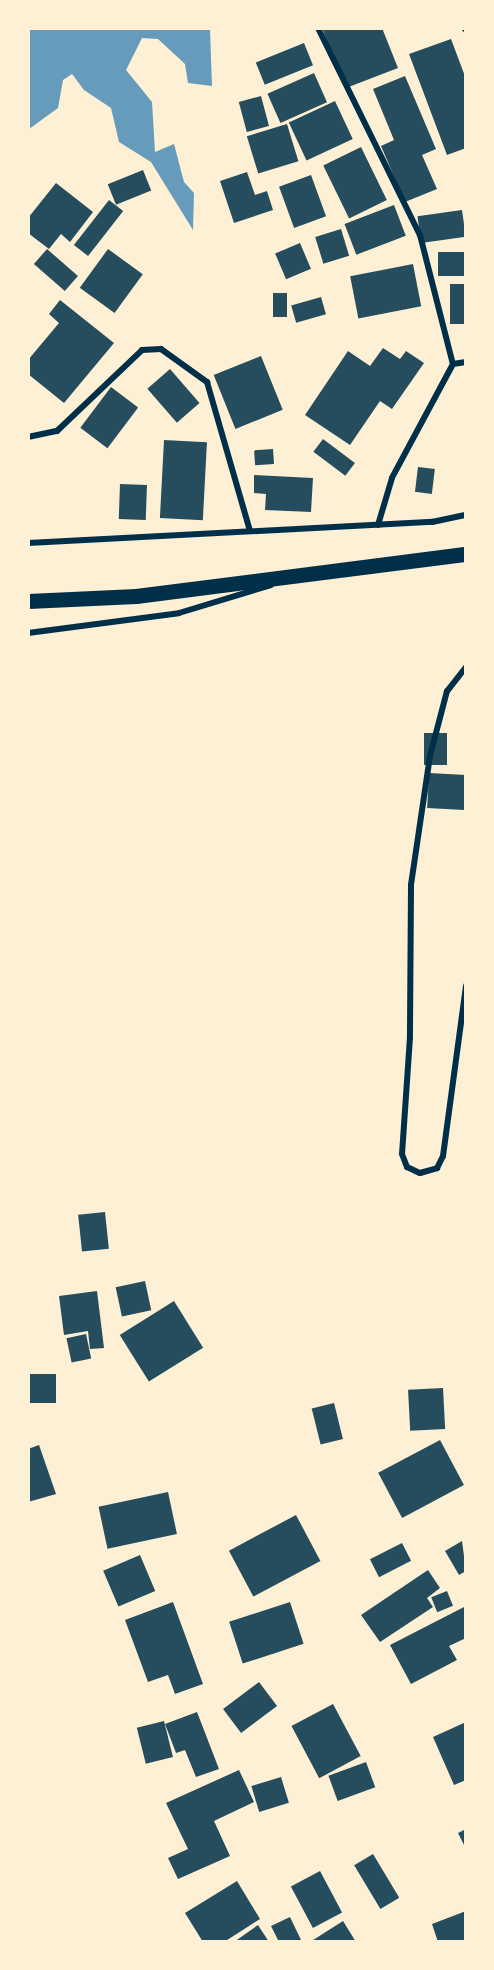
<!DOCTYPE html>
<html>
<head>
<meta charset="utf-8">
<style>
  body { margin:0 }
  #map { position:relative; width:494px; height:1970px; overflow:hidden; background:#fdf0d5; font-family:Montserrat,sans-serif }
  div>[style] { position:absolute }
  .water>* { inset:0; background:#669bbc }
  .building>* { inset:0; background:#264d5e; transform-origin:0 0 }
  .minor>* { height:6px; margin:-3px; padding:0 3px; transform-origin:3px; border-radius:3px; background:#003049 }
  .primary>* { height:15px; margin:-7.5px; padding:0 7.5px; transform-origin:7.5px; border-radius:7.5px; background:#003049 }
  span { translate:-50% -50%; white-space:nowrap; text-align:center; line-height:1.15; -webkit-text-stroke:6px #fdf0d5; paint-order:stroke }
  .frame { position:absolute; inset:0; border:30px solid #fdf0d5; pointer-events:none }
</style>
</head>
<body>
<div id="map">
  <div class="water">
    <i style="clip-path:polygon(29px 28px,210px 29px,212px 86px,188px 83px,185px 64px,158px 39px,142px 38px,126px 70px,152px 102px,155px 152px,174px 144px,184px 182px,194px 193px,193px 230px,151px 162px,119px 142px,111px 108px,84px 90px,72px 74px,63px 80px,58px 108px,29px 129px)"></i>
  </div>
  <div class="building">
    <i style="clip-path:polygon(322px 28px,382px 28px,398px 68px,346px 88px)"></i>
    <i style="clip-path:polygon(451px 39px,466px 79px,466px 148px,447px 155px,409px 54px)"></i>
    <i style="left:304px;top:43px;width:24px;height:52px;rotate:68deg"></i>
    <i style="left:314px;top:73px;width:32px;height:51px;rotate:66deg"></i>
    <i style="clip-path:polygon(405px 76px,436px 149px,422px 155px,437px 189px,405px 202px,381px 146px,394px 140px,373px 89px)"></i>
    <i style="left:261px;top:96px;width:31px;height:23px;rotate:75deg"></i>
    <i style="left:335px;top:101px;width:42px;height:51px;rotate:65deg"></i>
    <i style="left:287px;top:124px;width:39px;height:42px;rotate:73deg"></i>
    <i style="left:361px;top:147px;width:59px;height:42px;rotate:64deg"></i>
    <i style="left:143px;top:170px;width:22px;height:38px;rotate:68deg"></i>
    <i style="clip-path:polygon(247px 172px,255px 195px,267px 191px,273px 210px,234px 223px,220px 181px)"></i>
    <i style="left:311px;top:175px;width:44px;height:34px;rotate:70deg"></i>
    <i style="clip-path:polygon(56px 183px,93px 212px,70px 242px,61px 234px,49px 249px,28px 233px,28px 218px)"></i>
    <i style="left:109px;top:200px;width:18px;height:57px;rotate:38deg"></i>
    <i style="left:394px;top:205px;width:33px;height:53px;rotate:69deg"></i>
    <i style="left:462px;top:210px;width:27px;height:45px;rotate:82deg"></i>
    <i style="left:341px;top:229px;width:28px;height:27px;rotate:73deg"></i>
    <i style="left:300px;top:243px;width:28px;height:27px;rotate:67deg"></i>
    <i style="left:47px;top:249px;width:41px;height:20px;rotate:41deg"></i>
    <i style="left:108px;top:249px;width:43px;height:48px;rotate:36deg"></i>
    <i style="left:466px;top:252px;width:24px;height:28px;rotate:90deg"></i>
    <i style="left:413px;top:264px;width:43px;height:64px;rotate:79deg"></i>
    <i style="left:450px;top:284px;width:16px;height:40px"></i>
    <i style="left:273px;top:293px;width:14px;height:24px"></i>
    <i style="left:321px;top:297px;width:18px;height:31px;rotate:74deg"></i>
    <i style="clip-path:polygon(60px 300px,114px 343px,64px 403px,28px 374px,28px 360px,59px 323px,49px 314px)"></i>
    <i style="clip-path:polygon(383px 348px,400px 359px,406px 351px,424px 363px,392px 409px,380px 401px,350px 445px,305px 415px,348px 351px,370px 366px)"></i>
    <i style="left:261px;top:356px;width:58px;height:51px;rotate:68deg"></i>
    <i style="left:170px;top:369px;width:45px;height:30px;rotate:49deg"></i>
    <i style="left:111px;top:387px;width:34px;height:51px;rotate:37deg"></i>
    <i style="left:323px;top:439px;width:40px;height:16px;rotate:37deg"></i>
    <i style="left:164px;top:440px;width:43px;height:78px;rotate:3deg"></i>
    <i style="left:273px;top:449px;width:15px;height:19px;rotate:86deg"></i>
    <i style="left:418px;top:467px;width:17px;height:25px;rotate:7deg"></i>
    <i style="clip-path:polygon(254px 475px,313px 478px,311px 512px,265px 510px,266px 494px,254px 493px)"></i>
    <i style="left:120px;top:484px;width:27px;height:35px;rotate:2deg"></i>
    <i style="left:424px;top:733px;width:23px;height:32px"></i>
    <i style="left:429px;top:773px;width:37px;height:35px;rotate:3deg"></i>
    <i style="left:105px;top:1212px;width:37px;height:27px;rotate:84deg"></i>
    <i style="left:145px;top:1281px;width:30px;height:30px;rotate:78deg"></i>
    <i style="clip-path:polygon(97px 1291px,104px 1348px,90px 1349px,88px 1331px,64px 1335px,59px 1296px)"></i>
    <i style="left:174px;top:1301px;width:55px;height:64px;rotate:58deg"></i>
    <i style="left:86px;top:1334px;width:25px;height:20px;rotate:78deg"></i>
    <i style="left:28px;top:1374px;width:28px;height:29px"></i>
    <i style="left:443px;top:1388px;width:41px;height:35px;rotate:87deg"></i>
    <i style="left:334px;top:1403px;width:37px;height:23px;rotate:76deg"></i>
    <i style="left:440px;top:1440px;width:51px;height:70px;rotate:62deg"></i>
    <i style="clip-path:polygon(39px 1445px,56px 1494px,28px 1502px,28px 1449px)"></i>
    <i style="left:168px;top:1492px;width:43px;height:71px;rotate:78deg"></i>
    <i style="left:296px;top:1515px;width:52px;height:76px;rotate:62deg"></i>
    <i style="clip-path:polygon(462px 1541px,466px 1571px,459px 1575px,445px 1551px)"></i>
    <i style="left:402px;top:1543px;width:20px;height:36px;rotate:63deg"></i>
    <i style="left:140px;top:1555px;width:39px;height:40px;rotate:67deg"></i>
    <i style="clip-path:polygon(428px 1570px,440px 1588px,427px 1598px,433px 1607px,380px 1642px,361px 1615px)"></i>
    <i style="left:447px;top:1591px;width:16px;height:17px;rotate:68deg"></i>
    <i style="clip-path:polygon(173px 1602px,203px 1684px,175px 1694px,168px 1675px,148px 1682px,125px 1620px)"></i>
    <i style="left:290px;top:1602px;width:44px;height:64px;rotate:72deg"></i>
    <i style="clip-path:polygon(466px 1606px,466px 1638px,449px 1646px,457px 1660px,411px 1684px,390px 1645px)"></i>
    <i style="left:259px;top:1682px;width:30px;height:45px;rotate:53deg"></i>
    <i style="left:333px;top:1704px;width:59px;height:47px;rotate:62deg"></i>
    <i style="clip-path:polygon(197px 1712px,219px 1769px,196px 1777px,185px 1750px,176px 1753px,165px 1724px)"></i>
    <i style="left:164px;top:1721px;width:37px;height:28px;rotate:76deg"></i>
    <i style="clip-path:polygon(466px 1722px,466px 1780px,454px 1785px,433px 1737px)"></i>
    <i style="left:366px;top:1762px;width:27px;height:40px;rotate:70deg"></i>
    <i style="clip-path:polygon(239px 1770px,254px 1802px,214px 1821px,230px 1856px,178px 1879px,168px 1858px,188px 1849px,166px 1803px)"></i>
    <i style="left:281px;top:1777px;width:27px;height:31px;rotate:73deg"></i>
    <i style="clip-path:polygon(466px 1829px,466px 1849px,458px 1833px)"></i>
    <i style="left:373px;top:1854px;width:51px;height:22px;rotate:59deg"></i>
    <i style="left:320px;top:1871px;width:47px;height:33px;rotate:62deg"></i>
    <i style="clip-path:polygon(237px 1881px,260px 1919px,224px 1942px,203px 1942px,185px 1913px)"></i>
    <i style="clip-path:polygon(466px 1911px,466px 1942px,438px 1942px,432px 1924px)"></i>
    <i style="clip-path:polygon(290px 1917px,302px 1942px,279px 1942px,271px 1926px)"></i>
    <i style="clip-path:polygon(343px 1921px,356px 1942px,310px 1942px)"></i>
    <i style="clip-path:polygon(258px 1925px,269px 1942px,234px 1942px)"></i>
  </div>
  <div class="minor">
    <i style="left:318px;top:28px;width:231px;rotate:63.8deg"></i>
    <i style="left:420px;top:235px;width:133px;rotate:75.7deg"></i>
    <i style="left:453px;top:364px;width:129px;rotate:118.2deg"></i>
    <i style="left:392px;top:478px;width:49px;rotate:106.6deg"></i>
    <i style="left:464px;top:28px;width:3px;rotate:45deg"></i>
    <i style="left:453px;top:364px;width:13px;rotate:-9deg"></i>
    <i style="left:28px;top:437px;width:30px;rotate:-12deg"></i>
    <i style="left:57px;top:431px;width:117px;rotate:-43.6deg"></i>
    <i style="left:142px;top:350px;width:19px;rotate:-3deg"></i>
    <i style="left:161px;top:349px;width:57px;rotate:35.7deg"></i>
    <i style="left:207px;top:382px;width:155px;rotate:73.9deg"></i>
    <i style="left:28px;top:543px;width:405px;rotate:-3deg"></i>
    <i style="left:432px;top:522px;width:35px;rotate:-12deg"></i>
    <i style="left:28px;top:633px;width:152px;rotate:-7.5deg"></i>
    <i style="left:179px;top:613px;width:96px;rotate:-16.9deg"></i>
    <i style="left:466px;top:667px;width:31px;rotate:128deg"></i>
    <i style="left:447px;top:691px;width:67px;rotate:104.7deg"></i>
    <i style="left:430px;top:756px;width:130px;rotate:98.4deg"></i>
    <i style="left:411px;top:885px;width:152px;rotate:90.4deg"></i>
    <i style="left:410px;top:1037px;width:117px;rotate:93.9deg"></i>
    <i style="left:402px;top:1154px;width:14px;rotate:69deg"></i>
    <i style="left:407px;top:1167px;width:14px;rotate:25deg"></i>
    <i style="left:420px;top:1173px;width:18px;rotate:-16deg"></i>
    <i style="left:437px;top:1168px;width:13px;rotate:-63deg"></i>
    <i style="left:443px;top:1156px;width:172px;rotate:-82.3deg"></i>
  </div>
  <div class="primary">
    <i style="left:28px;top:601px;width:108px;rotate:-2.7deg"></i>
    <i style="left:136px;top:596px;width:333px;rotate:-7.3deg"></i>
  </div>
  <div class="frame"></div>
</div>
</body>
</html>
